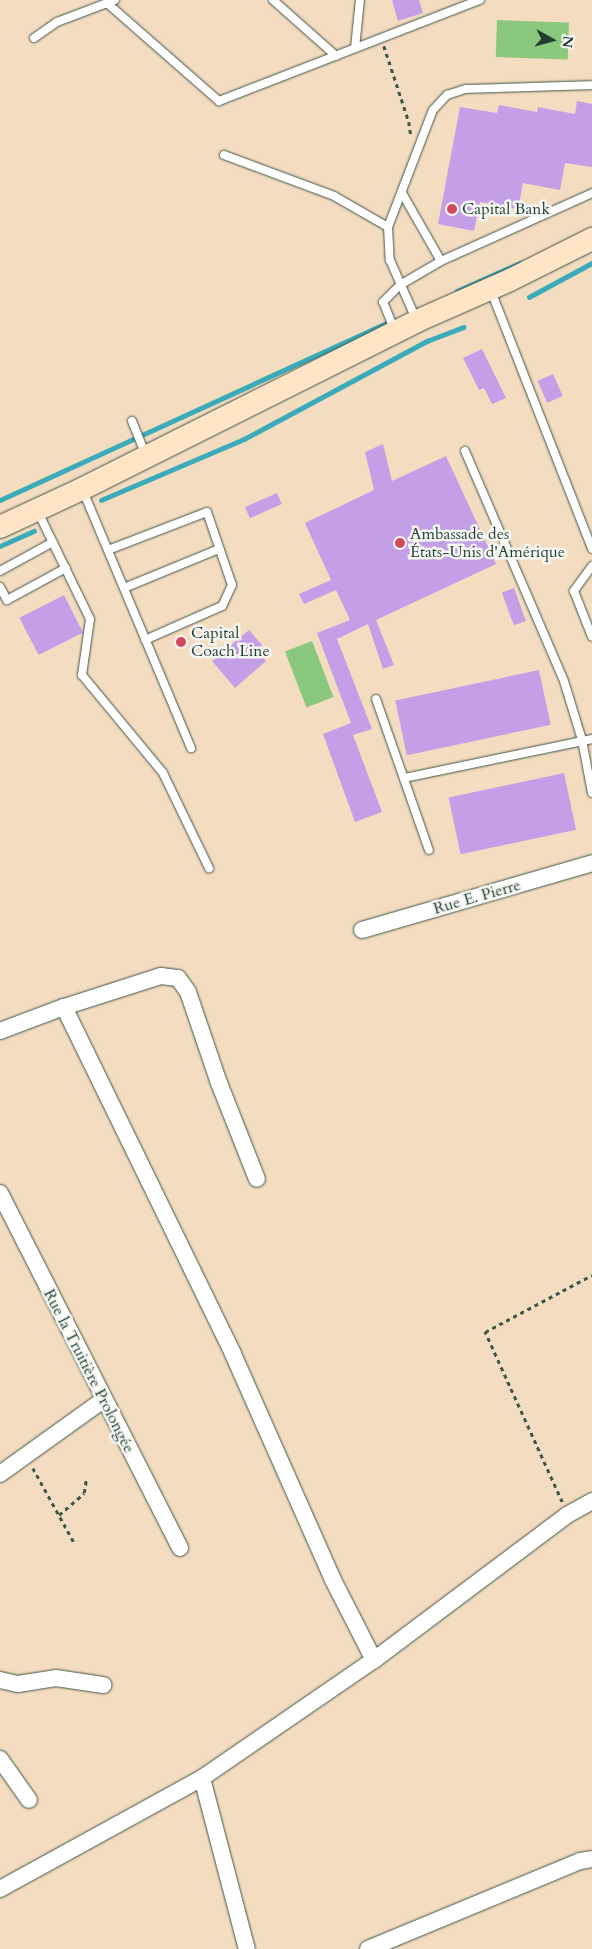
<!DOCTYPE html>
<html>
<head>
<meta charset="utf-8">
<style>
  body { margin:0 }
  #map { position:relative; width:592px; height:1949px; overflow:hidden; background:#f4dcc0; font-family:Cardo,serif }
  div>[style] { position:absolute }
  .green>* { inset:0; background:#8ac87e; transform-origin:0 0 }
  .stream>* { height:4.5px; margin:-2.25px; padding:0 2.25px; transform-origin:2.25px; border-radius:2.25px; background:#3cabb9 }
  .building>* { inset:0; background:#c39fe8; transform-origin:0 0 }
  .path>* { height:2.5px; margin-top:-1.25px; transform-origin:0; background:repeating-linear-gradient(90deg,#3f5549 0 4px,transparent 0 8px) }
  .roads { filter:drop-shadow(0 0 1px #3f5549) drop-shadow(0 0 1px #3f5549) }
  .service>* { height:8px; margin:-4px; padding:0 4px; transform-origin:4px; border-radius:4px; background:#fff }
  .minor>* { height:16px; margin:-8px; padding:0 8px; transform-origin:8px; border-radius:8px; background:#fff }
  .secondary>* { height:22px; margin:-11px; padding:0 11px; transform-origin:11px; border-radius:11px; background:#ffe4c6 }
  .dots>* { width:14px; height:14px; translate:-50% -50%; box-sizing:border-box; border:2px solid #f6f6f2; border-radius:50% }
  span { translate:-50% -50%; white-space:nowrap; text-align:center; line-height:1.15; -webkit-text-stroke:5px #f6f6f2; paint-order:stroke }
  .poi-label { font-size:16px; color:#1f3d34 }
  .left { translate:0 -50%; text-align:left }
  .street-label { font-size:16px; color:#1f3d34 }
  .north { position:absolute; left:527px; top:15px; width:50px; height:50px; -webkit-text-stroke:4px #f6f6f2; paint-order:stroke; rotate:97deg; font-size:14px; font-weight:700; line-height:20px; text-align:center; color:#1f3d34 }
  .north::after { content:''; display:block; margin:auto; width:18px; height:22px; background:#1f3d34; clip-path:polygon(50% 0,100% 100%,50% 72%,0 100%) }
</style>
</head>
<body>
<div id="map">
  <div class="green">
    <i style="left:497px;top:20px;width:72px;height:37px;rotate:2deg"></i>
    <i style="left:312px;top:641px;width:60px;height:29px;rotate:69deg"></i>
  </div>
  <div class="stream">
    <i style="left:457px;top:291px;width:69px;rotate:-24deg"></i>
    <i style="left:529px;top:297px;width:72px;rotate:-28.4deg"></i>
    <i style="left:0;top:500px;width:427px;rotate:-24.6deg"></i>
    <i style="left:101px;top:500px;width:155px;rotate:-23.1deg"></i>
    <i style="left:244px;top:439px;width:208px;rotate:-28.2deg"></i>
    <i style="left:427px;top:341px;width:39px;rotate:-21deg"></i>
    <i style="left:0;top:546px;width:37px;rotate:-24deg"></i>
  </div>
  <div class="building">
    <i style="clip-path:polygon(392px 0,419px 0,423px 13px,398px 21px)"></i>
    <i style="clip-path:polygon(577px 101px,592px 104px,592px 167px,565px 163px,560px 190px,523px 183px,518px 209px,480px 202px,474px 231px,438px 224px,460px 107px,497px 113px,499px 105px,537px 112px,538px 107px,575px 114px)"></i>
    <i style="clip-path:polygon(482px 349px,506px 398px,492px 404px,484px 388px,479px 390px,463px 358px)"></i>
    <i style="left:553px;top:374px;width:24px;height:17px;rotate:66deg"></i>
    <i style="clip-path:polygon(383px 444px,392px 481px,446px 456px,496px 564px,376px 620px,394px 665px,383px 669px,368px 624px,337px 639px,372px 729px,353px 735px,382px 812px,355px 822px,323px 734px,351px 723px,317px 633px,350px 620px,336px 590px,304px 604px,299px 594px,331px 580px,305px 523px,374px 490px,365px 452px)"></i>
    <i style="left:277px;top:493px;width:12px;height:35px;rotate:66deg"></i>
    <i style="left:514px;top:588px;width:35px;height:13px;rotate:70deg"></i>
    <i style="left:64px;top:595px;width:42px;height:50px;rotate:63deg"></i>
    <i style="clip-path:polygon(249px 630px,262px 645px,257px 650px,266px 661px,235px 688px,212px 661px)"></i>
    <i style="left:539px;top:670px;width:56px;height:147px;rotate:78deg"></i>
    <i style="left:564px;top:773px;width:58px;height:118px;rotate:78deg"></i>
  </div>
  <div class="path">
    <i style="left:384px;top:46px;width:80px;rotate:71.8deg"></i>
    <i style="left:409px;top:122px;width:15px;rotate:82deg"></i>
    <i style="left:33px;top:1468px;width:87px;rotate:61.1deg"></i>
    <i style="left:562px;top:1502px;width:187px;rotate:-114.4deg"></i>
    <i style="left:485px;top:1332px;width:121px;rotate:-28deg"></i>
    <i style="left:59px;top:1515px;width:33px;rotate:-41deg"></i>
    <i style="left:84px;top:1493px;width:13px;rotate:-81deg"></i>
  </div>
  <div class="roads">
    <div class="service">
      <i style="left:273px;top:0;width:84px;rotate:41.6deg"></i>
      <i style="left:107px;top:3px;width:149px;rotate:41.2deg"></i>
      <i style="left:219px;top:101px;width:280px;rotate:-21.2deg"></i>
      <i style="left:34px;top:38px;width:28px;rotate:-35deg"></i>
      <i style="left:57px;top:22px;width:62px;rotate:-20.8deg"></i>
      <i style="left:355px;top:48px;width:48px;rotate:-84.1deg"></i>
      <i style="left:224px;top:155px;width:117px;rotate:20.4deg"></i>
      <i style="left:334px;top:196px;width:62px;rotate:29.9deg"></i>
      <i style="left:388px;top:227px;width:33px;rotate:87deg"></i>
      <i style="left:390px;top:260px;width:64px;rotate:66.2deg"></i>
      <i style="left:402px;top:193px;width:78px;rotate:60.2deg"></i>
      <i style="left:388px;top:227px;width:125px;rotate:-69deg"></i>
      <i style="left:433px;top:110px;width:21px;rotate:-47deg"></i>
      <i style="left:447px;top:95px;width:20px;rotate:-18deg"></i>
      <i style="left:466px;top:89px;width:126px;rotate:-1.8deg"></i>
      <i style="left:491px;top:291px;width:277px;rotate:68.6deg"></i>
      <i style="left:394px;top:329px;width:29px;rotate:-112deg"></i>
      <i style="left:383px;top:302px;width:24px;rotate:-45deg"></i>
      <i style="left:400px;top:285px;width:48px;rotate:-30.3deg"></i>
      <i style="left:441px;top:261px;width:166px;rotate:-24.2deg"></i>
      <i style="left:132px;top:421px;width:37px;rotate:68deg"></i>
      <i style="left:465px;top:451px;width:250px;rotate:66.7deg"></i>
      <i style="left:564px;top:681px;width:62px;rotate:73deg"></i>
      <i style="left:582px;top:740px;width:54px;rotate:79.3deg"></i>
      <i style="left:83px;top:491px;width:279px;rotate:67.2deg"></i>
      <i style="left:38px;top:512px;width:119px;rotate:64.1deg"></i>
      <i style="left:90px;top:619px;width:57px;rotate:98.1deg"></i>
      <i style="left:82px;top:675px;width:127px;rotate:50.4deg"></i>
      <i style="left:163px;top:773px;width:106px;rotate:64.2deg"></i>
      <i style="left:108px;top:550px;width:106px;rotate:-21deg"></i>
      <i style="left:207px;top:512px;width:77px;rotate:71.1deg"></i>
      <i style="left:232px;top:585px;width:23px;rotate:115deg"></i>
      <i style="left:222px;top:606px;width:84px;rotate:156.2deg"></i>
      <i style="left:592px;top:566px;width:31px;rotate:126deg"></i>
      <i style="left:574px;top:591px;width:49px;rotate:68.6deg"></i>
      <i style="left:0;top:571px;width:60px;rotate:-28.7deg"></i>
      <i style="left:0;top:587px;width:15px;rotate:62deg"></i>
      <i style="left:7px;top:600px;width:67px;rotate:-28.5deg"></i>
      <i style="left:124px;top:588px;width:103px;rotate:-22.3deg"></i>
      <i style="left:376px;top:699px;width:160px;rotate:70.7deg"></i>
      <i style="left:404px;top:778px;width:192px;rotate:-11.7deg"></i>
    </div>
    <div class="minor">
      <i style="left:362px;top:930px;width:240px;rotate:-16.2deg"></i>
      <i style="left:64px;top:1007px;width:386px;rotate:64deg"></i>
      <i style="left:233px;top:1354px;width:247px;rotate:66.1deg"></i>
      <i style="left:333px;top:1580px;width:90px;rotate:62.9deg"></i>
      <i style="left:0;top:1031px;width:68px;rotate:-20.6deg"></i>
      <i style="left:64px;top:1007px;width:102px;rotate:-17.7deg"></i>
      <i style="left:161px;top:976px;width:17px;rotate:7deg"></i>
      <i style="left:178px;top:978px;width:17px;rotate:54deg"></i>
      <i style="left:188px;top:992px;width:96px;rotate:71.2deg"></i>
      <i style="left:219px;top:1083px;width:103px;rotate:68.4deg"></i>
      <i style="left:0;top:1193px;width:398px;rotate:63.1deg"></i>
      <i style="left:0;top:1474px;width:127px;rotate:-35.7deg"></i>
      <i style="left:0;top:1680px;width:18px;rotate:13deg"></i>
      <i style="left:18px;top:1684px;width:38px;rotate:-9deg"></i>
      <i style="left:56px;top:1678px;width:48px;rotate:8.5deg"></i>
      <i style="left:0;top:1759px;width:50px;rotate:54.7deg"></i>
      <i style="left:202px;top:1778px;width:177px;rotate:75.3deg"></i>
      <i style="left:0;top:1889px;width:230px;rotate:-28.8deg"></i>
      <i style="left:202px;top:1778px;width:209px;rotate:-34.5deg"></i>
      <i style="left:374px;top:1660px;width:241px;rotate:-36.9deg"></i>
      <i style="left:567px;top:1515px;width:29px;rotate:-29deg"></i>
      <i style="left:368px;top:1949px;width:230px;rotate:-22.5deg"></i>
      <i style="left:580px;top:1861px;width:12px;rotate:-9deg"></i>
    </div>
    <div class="secondary">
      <i style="left:0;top:527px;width:90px;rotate:-24.9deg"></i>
      <i style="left:82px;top:489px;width:375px;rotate:-26.6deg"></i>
      <i style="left:417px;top:321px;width:102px;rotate:-23.8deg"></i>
      <i style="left:510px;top:280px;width:92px;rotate:-26.6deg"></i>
    </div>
  </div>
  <div class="dots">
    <i style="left:452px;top:209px;background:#d1495b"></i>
    <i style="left:400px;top:543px;background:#d1495b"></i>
    <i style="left:181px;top:642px;background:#d1495b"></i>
  </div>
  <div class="poi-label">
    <span class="left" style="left:462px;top:209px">Capital Bank</span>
    <span class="left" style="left:410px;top:543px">Ambassade des<br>États-Unis d'Amérique</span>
    <span class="left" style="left:191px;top:642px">Capital<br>Coach Line</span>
  </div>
  <div class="street-label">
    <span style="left:477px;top:897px;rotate:-16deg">Rue E. Pierre</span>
    <span style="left:89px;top:1371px;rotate:63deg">Rue la Truitière Prolongée</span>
  </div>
  <div class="north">N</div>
</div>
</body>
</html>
